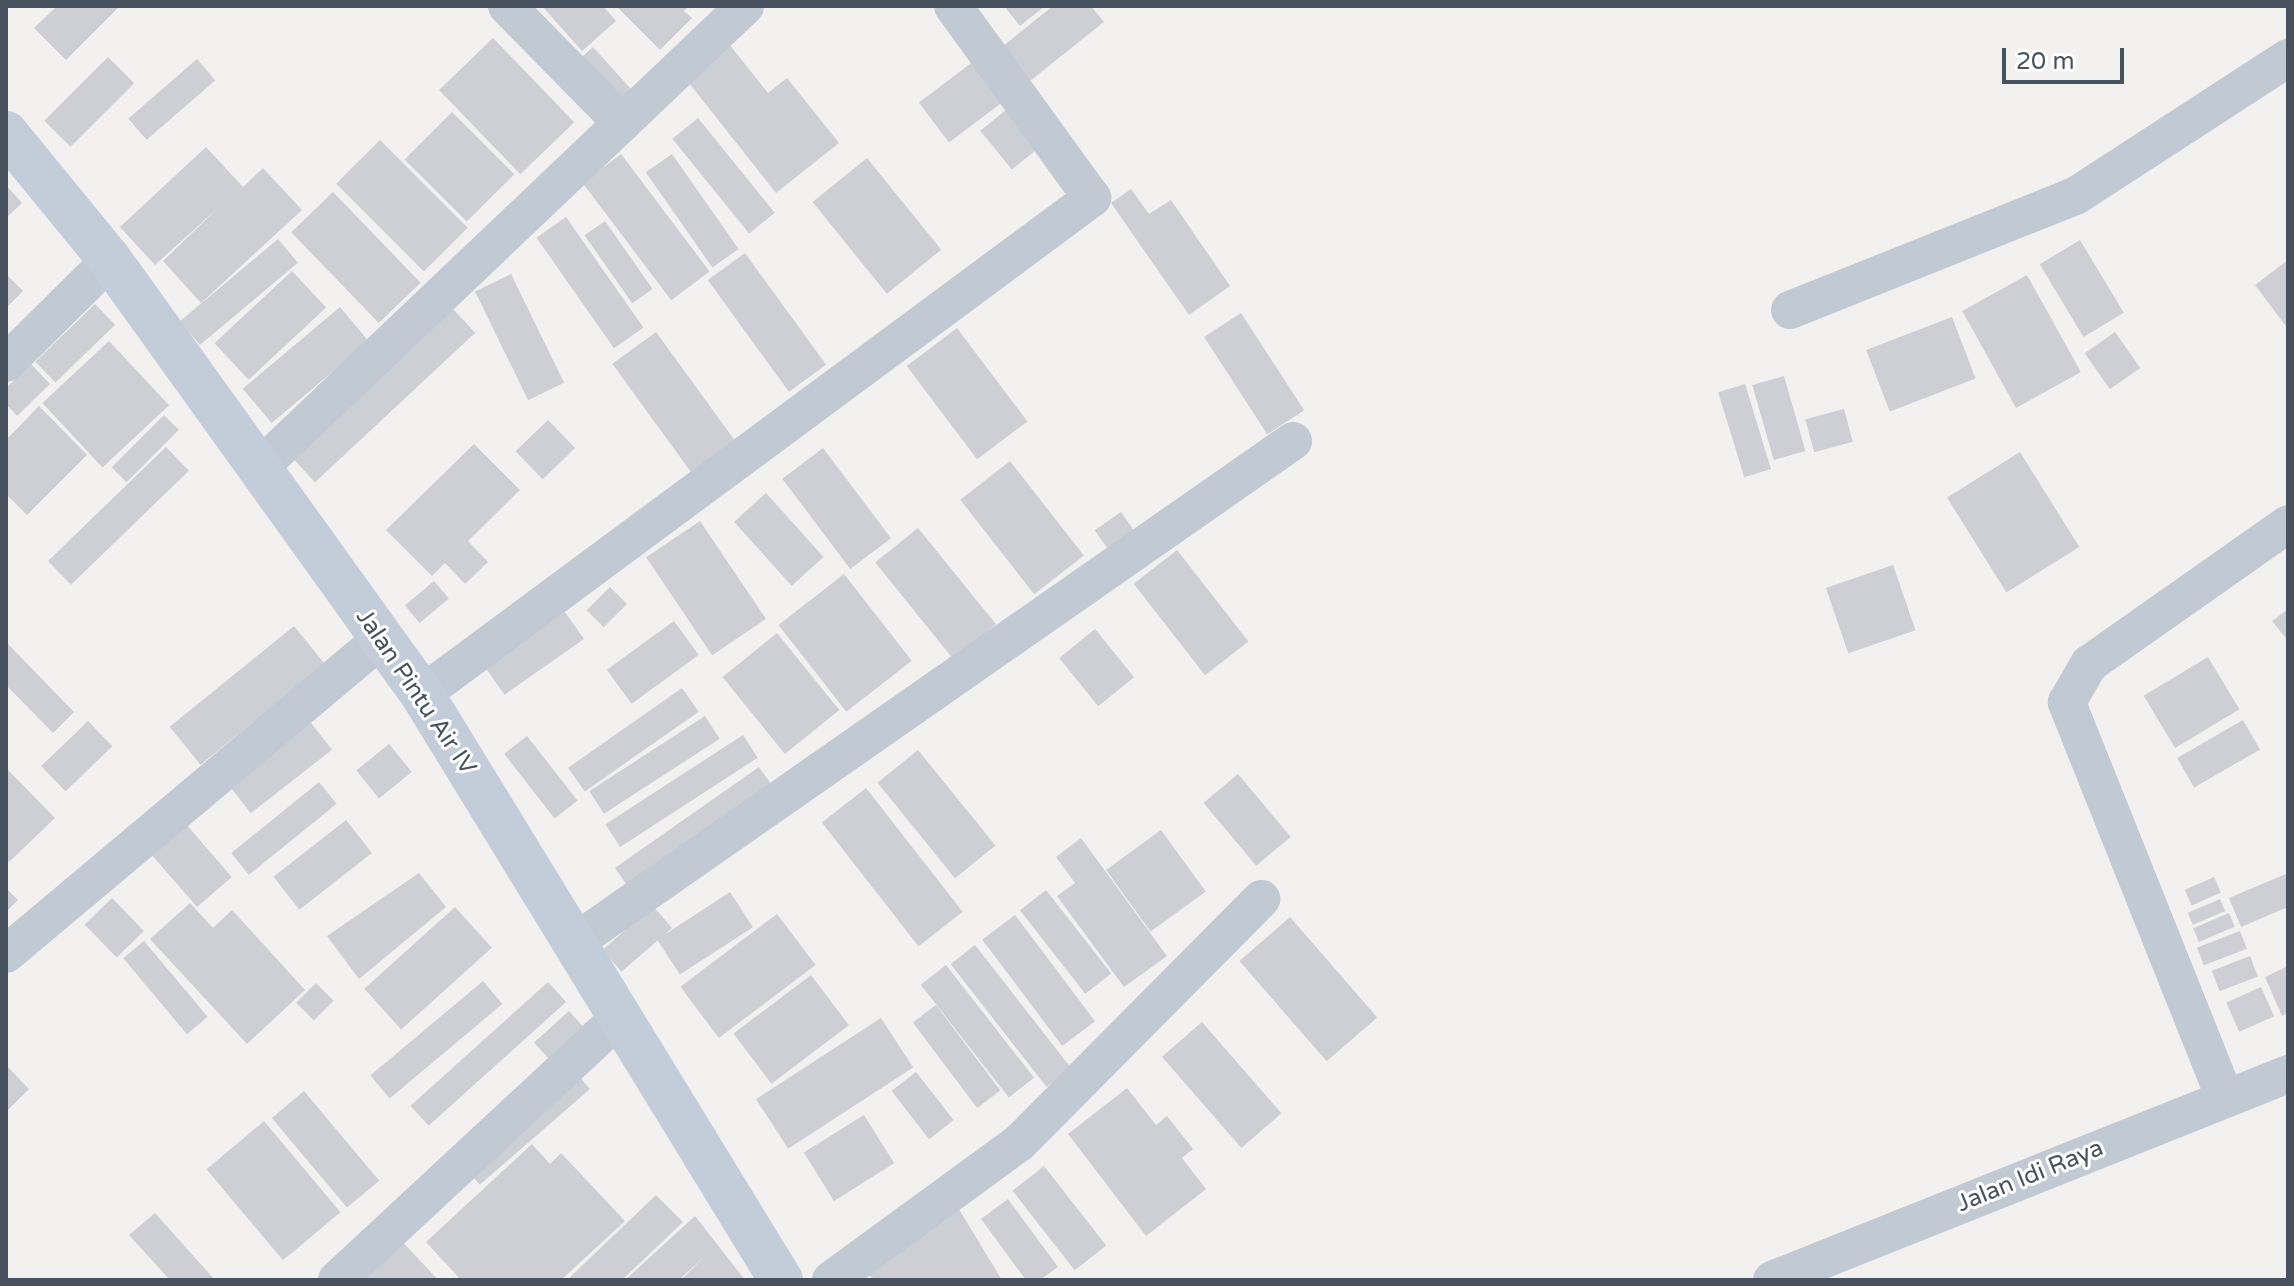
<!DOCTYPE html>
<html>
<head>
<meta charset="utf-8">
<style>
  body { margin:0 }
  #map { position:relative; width:2294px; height:1286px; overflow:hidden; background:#f3f0f0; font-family:"Varela Round",sans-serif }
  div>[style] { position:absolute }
  .building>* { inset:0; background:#cdcfd5; transform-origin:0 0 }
  .minor>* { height:38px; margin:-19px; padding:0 19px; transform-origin:19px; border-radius:19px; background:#c1c9d2 }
  .secondary>* { height:44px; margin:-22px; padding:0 22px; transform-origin:22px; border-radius:22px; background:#c3ccd9 }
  span { translate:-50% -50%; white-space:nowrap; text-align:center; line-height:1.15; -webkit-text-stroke:6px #fff; paint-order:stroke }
  .street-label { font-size:24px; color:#48525e }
  .frame { position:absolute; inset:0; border:8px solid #48525e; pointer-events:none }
  .scale { position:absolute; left:2002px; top:48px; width:122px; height:36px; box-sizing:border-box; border:4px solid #48525e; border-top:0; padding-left:10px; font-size:24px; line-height:28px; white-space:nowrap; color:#48525e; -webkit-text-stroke:6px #fff; paint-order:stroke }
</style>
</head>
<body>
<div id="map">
  <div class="building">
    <i style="clip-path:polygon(57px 6px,120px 6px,66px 60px,34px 28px)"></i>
    <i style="clip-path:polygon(542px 6px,603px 6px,616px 21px,582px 51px)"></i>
    <i style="clip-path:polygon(616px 6px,689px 6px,684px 11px,692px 18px,660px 50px)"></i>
    <i style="clip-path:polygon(1004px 6px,1045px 6px,1020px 26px)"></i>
    <i style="clip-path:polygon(1053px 6px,1091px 6px,1104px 22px,1030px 81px,1003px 46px)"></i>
    <i style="left:493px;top:38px;width:117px;height:75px;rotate:46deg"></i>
    <i style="clip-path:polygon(729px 44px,768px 93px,787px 78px,839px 143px,776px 193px,685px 78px)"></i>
    <i style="left:593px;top:47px;width:60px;height:24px;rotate:48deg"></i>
    <i style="left:108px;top:57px;width:37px;height:90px;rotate:45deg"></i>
    <i style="left:197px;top:59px;width:28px;height:91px;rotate:49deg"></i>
    <i style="left:974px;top:61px;width:50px;height:69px;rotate:53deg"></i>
    <i style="left:1006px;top:110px;width:50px;height:33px;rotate:51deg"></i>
    <i style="left:452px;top:112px;width:88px;height:67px;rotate:45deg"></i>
    <i style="left:698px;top:118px;width:122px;height:33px;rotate:51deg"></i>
    <i style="left:380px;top:140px;width:124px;height:62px;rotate:45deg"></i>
    <i style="clip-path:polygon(206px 147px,243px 187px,263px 168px,302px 210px,201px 303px,163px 261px,220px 206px,155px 265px,120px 227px)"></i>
    <i style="left:621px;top:154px;width:147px;height:48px;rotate:53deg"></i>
    <i style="left:672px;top:154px;width:116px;height:32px;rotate:55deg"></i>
    <i style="left:867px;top:158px;width:118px;height:70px;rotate:51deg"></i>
    <i style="clip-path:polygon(6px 185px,22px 203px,6px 218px)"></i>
    <i style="clip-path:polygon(1131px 189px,1149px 214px,1171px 200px,1230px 286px,1189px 315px,1111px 203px)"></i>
    <i style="left:333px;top:192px;width:126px;height:58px;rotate:46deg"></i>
    <i style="left:566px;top:217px;width:135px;height:36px;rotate:55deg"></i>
    <i style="left:605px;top:221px;width:83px;height:25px;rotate:55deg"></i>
    <i style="left:278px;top:239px;width:31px;height:128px;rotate:50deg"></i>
    <i style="left:2080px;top:240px;width:85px;height:47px;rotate:59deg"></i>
    <i style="left:745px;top:253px;width:138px;height:46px;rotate:54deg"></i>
    <i style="clip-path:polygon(2288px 260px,2288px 329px,2255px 285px)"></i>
    <i style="left:292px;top:271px;width:50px;height:106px;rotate:47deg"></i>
    <i style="clip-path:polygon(6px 274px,23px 291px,6px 308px)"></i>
    <i style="left:511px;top:274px;width:121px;height:40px;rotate:64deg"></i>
    <i style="left:2027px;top:275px;width:111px;height:74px;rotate:61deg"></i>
    <i style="left:95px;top:304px;width:29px;height:83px;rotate:46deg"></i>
    <i style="left:340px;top:307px;width:45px;height:127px;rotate:50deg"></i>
    <i style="left:452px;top:308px;width:34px;height:219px;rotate:47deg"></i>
    <i style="left:1241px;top:313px;width:116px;height:44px;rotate:57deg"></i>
    <i style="left:1952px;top:317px;width:66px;height:92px;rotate:69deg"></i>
    <i style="left:957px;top:328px;width:117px;height:63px;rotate:53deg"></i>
    <i style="left:656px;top:332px;width:135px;height:54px;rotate:54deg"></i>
    <i style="left:2115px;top:332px;width:44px;height:37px;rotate:55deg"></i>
    <i style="left:109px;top:341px;width:88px;height:91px;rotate:47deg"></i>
    <i style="clip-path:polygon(31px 364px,50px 384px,17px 416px,6px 404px,6px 388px)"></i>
    <i style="left:1784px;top:376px;width:78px;height:33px;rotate:74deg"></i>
    <i style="left:1745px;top:384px;width:89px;height:28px;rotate:73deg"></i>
    <i style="clip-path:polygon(39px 406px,87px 455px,27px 515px,6px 494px,6px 440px)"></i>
    <i style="left:1844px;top:409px;width:34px;height:40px;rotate:75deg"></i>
    <i style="left:164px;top:415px;width:21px;height:74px;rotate:45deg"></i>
    <i style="left:548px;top:420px;width:39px;height:45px;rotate:46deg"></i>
    <i style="clip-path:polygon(474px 444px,520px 490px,468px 541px,488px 562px,465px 584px,445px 563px,432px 576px,386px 530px)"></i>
    <i style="left:166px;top:447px;width:33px;height:164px;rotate:46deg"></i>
    <i style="left:823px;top:448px;width:113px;height:51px;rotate:53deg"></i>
    <i style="left:2020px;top:452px;width:112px;height:86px;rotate:58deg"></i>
    <i style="left:1010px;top:461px;width:120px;height:63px;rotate:52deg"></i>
    <i style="left:766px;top:493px;width:86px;height:43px;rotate:48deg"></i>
    <i style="left:1121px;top:512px;width:29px;height:32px;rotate:55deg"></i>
    <i style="left:700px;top:521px;width:118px;height:65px;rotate:56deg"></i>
    <i style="left:918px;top:528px;width:124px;height:55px;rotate:51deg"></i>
    <i style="left:1177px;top:550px;width:116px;height:55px;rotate:52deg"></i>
    <i style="left:1893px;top:565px;width:69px;height:71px;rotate:71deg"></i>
    <i style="left:844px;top:574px;width:110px;height:83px;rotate:52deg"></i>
    <i style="left:434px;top:581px;width:23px;height:38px;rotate:50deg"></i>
    <i style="left:610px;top:587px;width:24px;height:33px;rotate:45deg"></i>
    <i style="clip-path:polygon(2288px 609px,2288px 641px,2272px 621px)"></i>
    <i style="left:565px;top:612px;width:33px;height:97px;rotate:55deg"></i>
    <i style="left:674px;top:621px;width:42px;height:83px;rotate:54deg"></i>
    <i style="left:294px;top:626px;width:49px;height:160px;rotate:51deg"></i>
    <i style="left:1095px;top:629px;width:62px;height:46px;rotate:51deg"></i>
    <i style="left:777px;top:633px;width:99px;height:70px;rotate:51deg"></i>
    <i style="clip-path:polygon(6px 642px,74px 712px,53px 733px,6px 685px)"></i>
    <i style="left:2208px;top:657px;width:61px;height:75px;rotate:59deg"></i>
    <i style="left:682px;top:688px;width:29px;height:139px;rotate:55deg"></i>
    <i style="left:705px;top:716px;width:27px;height:138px;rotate:57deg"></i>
    <i style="left:308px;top:719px;width:39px;height:103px;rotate:52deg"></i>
    <i style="left:2243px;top:720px;width:34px;height:76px;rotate:60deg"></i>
    <i style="left:88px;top:721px;width:35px;height:65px;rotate:46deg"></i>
    <i style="left:743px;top:735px;width:27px;height:164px;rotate:57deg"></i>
    <i style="left:527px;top:736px;width:82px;height:29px;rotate:52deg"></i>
    <i style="left:389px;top:744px;width:36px;height:42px;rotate:51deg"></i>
    <i style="left:918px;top:750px;width:123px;height:52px;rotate:51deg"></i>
    <i style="left:759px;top:767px;width:33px;height:176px;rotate:55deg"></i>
    <i style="clip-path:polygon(6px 768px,55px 818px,9px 862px,6px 859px)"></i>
    <i style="left:1238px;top:774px;width:82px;height:45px;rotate:50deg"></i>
    <i style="left:319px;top:782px;width:28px;height:113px;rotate:51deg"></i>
    <i style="left:866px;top:788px;width:157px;height:56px;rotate:52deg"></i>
    <i style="left:178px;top:815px;width:82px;height:46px;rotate:49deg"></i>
    <i style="left:346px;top:820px;width:42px;height:92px;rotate:52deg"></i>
    <i style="left:1161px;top:830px;width:76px;height:68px;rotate:54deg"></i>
    <i style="clip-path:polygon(1081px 838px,1167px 956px,1124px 987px,1057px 896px,1075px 883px,1056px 857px)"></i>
    <i style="clip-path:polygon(419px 873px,446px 907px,359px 979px,327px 936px)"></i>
    <i style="clip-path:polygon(2288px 873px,2288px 907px,2241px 927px,2229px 898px)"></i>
    <i style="left:2214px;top:877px;width:17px;height:32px;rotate:66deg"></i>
    <i style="clip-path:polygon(6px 888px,18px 900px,6px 912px)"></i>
    <i style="left:1046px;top:890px;width:106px;height:33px;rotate:52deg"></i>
    <i style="left:730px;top:892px;width:42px;height:87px;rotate:57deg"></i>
    <i style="left:112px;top:898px;width:46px;height:38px;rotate:46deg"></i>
    <i style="left:2220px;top:899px;width:13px;height:35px;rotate:67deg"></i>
    <i style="clip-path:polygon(190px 903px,213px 928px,232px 910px,305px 990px,247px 1044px,150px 939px)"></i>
    <i style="left:653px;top:906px;width:29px;height:67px;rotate:49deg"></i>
    <i style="left:455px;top:907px;width:55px;height:122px;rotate:48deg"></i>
    <i style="left:2229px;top:913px;width:15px;height:39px;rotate:67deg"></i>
    <i style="left:777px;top:914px;width:64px;height:121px;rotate:53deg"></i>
    <i style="left:1015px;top:915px;width:133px;height:41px;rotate:53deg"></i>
    <i style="left:1290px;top:917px;width:133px;height:67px;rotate:49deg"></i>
    <i style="left:2240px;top:931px;width:19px;height:46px;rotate:69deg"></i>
    <i style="left:144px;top:941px;width:99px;height:27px;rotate:50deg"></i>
    <i style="left:975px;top:945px;width:156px;height:31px;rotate:52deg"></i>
    <i style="left:2250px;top:956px;width:22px;height:41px;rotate:69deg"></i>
    <i style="left:946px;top:965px;width:143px;height:32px;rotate:52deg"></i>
    <i style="clip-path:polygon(2288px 966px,2288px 1013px,2282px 1016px,2265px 977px)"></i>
    <i style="left:811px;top:975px;width:63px;height:97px;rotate:53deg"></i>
    <i style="left:483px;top:981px;width:30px;height:147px;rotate:50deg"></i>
    <i style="left:548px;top:982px;width:27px;height:185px;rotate:48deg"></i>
    <i style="left:316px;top:983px;width:25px;height:28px;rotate:45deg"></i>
    <i style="left:2261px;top:987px;width:32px;height:38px;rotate:66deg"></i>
    <i style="left:936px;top:1005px;width:107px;height:29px;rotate:53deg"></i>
    <i style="left:569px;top:1011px;width:27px;height:47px;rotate:48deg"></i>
    <i style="left:881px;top:1018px;width:59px;height:149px;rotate:57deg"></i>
    <i style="left:1202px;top:1022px;width:121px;height:53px;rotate:49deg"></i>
    <i style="clip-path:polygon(6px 1065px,29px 1089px,6px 1112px)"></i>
    <i style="left:571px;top:1067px;width:29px;height:146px;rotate:49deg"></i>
    <i style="left:916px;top:1072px;width:61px;height:31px;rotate:52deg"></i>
    <i style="clip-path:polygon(1127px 1088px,1156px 1125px,1167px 1116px,1193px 1149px,1182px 1158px,1206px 1189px,1146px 1236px,1068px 1134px)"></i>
    <i style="left:304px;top:1091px;width:117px;height:42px;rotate:50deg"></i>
    <i style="left:864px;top:1115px;width:57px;height:71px;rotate:58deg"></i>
    <i style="left:264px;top:1121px;width:119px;height:75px;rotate:50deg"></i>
    <i style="clip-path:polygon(532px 1144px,550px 1164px,561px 1153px,625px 1221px,561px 1280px,461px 1280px,426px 1242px)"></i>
    <i style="left:1044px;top:1166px;width:101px;height:40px;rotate:52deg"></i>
    <i style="clip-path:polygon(656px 1195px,683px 1222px,622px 1280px,567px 1280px)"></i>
    <i style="clip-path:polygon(1008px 1199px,1058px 1267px,1040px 1280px,1026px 1280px,981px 1219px)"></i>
    <i style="clip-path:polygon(957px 1206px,1002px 1280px,873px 1280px,863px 1265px)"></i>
    <i style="clip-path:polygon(155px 1213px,215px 1280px,170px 1280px,129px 1235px)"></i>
    <i style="clip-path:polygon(695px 1216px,745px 1280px,681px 1280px,707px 1254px,679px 1280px,625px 1280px)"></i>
    <i style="clip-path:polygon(400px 1239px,438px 1280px,355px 1280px)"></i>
  </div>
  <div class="minor">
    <i style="left:507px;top:6px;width:164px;rotate:45.5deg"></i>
    <i style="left:1790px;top:310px;width:309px;rotate:-21.8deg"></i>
    <i style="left:2077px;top:195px;width:252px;rotate:-33deg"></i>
    <i style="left:6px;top:363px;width:146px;rotate:-44.7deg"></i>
    <i style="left:258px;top:469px;width:672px;rotate:-43.55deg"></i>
    <i style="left:422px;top:694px;width:834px;rotate:-36.51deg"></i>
    <i style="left:1092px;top:198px;width:237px;rotate:-125.9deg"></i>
    <i style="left:578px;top:940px;width:872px;rotate:-34.91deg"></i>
    <i style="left:6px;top:954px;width:490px;rotate:-40deg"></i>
    <i style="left:2225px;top:1098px;width:426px;rotate:-111.8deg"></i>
    <i style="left:2067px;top:702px;width:44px;rotate:-59.9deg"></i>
    <i style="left:2089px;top:664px;width:243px;rotate:-35.1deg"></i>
    <i style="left:337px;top:1280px;width:388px;rotate:-42.9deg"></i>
    <i style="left:831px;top:1280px;width:233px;rotate:-36.1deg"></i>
    <i style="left:1019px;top:1143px;width:344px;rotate:-45.2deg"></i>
    <i style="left:1772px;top:1280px;width:556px;rotate:-21.76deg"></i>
  </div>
  <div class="secondary">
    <i style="left:6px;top:133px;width:164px;rotate:50.7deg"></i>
    <i style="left:110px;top:260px;width:535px;rotate:54.29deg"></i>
    <i style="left:422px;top:694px;width:687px;rotate:58.51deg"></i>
  </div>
  <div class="street-label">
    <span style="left:416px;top:692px;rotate:56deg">Jalan Pintu Air IV</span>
    <span style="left:2030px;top:1176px;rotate:-22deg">Jalan Idi Raya</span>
  </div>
  <div class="frame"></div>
  <div class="scale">20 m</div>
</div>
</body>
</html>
